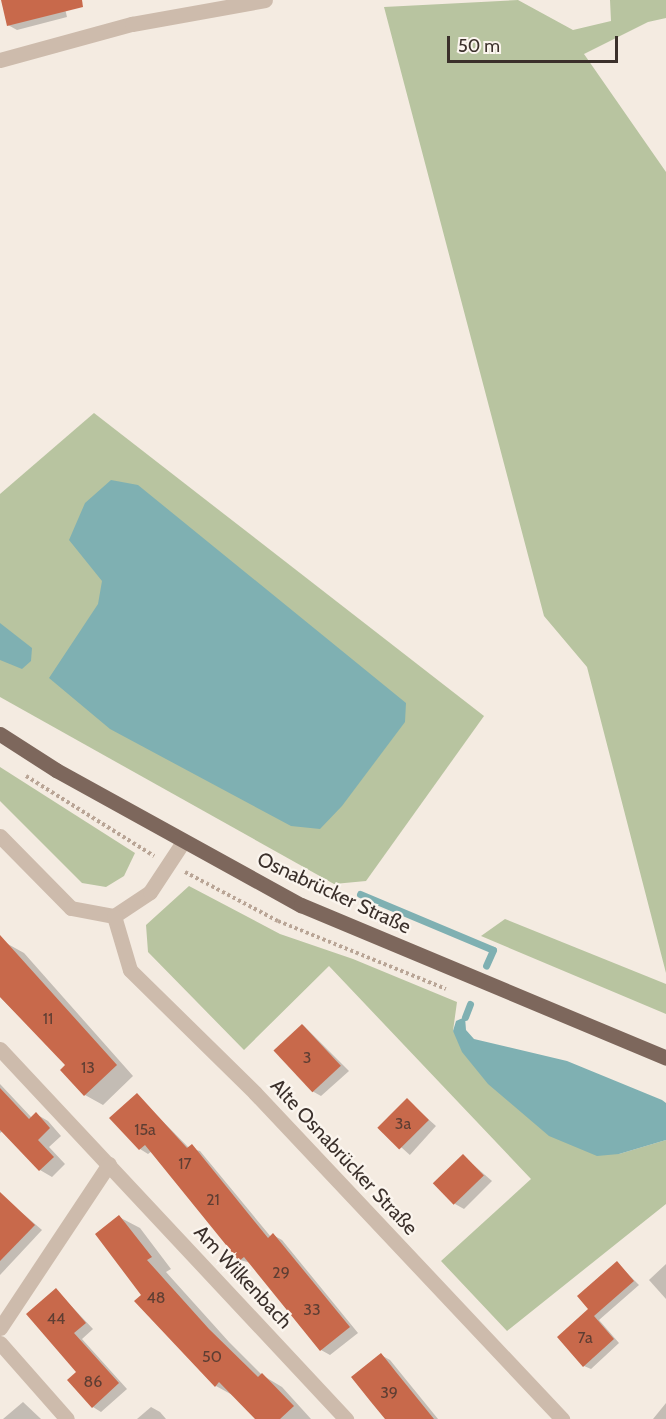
<!DOCTYPE html>
<html>
<head>
<meta charset="utf-8">
<style>
  body { margin:0 }
  #map { position:relative; width:666px; height:1419px; overflow:hidden; background:#f4ebe1; font-family:Cabin,sans-serif }
  div>[style] { position:absolute }
  .green>* { inset:0; background:#b8c4a0 }
  .water>* { inset:0; background:#7fb0b2 }
  .shadow>* { inset:0; background:#0003; transform-origin:0 0 }
  .stream>* { height:7px; margin:-3.5px; padding:0 3.5px; transform-origin:3.5px; border-radius:3.5px; background:#7fb0b2 }
  .building>* { inset:0; background:#c8694b; transform-origin:0 0 }
  .path>* { height:4px; margin-top:-2px; transform-origin:0; background:repeating-linear-gradient(90deg,#b9a596 0 3px,transparent 0 6px) }
  .minor>* { height:15px; margin:-7.5px; padding:0 7.5px; transform-origin:7.5px; border-radius:7.5px; background:#cdbbac }
  .major>* { height:15px; margin:-7.5px; padding:0 7.5px; transform-origin:7.5px; border-radius:7.5px; background:#7d675c }
  span { translate:-50% -50%; white-space:nowrap; text-align:center; line-height:1.15; -webkit-text-stroke:4.5px #fbf5ee; paint-order:stroke }
  .number-label { font-size:16px; color:#5e3e33 }
  .number-label span { -webkit-text-stroke-width:0 }
  .street-label { font-size:20px; color:#3b302b }
  .scale { position:absolute; left:447px; top:36px; width:171px; height:27px; box-sizing:border-box; border:3px solid #3b302b; border-top:0; padding-left:8px; font-size:18px; line-height:21px; white-space:nowrap; color:#3b302b; -webkit-text-stroke:4px #fbf5ee; paint-order:stroke }
</style>
</head>
<body>
<div id="map">
  <div class="green">
    <i style="clip-path:polygon(518px 0,573px 30px,611px 21px,610px 0,666px 0,666px 18px,648px 22px,584px 54px,666px 172px,666px 973px,587px 667px,544px 616px,384px 7px)"></i>
    <i style="clip-path:polygon(94px 413px,484px 716px,366px 881px,334px 884px,0 697px,0 494px)"></i>
    <i style="clip-path:polygon(0 767px,135px 853px,124px 876px,106px 887px,82px 883px,0 801px)"></i>
    <i style="clip-path:polygon(189px 886px,280px 934px,353px 959px,457px 1002px,453px 1031px,619px 1154px,666px 1140px,666px 1204px,507px 1331px,441px 1261px,531px 1179px,329px 966px,244px 1050px,148px 952px,146px 925px)"></i>
    <i style="clip-path:polygon(505px 919px,666px 984px,666px 1014px,481px 936px)"></i>
  </div>
  <div class="water">
    <i style="clip-path:polygon(111px 480px,138px 485px,406px 703px,405px 722px,342px 806px,320px 829px,291px 826px,110px 729px,49px 678px,98px 604px,102px 581px,69px 540px,85px 503px)"></i>
    <i style="clip-path:polygon(0 623px,32px 648px,31px 661px,22px 669px,0 660px)"></i>
    <i style="clip-path:polygon(465px 1017px,466px 1030px,474px 1039px,567px 1061px,662px 1100px,666px 1103px,666px 1140px,619px 1154px,597px 1156px,549px 1136px,488px 1084px,462px 1052px,453px 1031px,456px 1021px)"></i>
  </div>
  <div class="shadow">
    <i style="clip-path:polygon(4px 0,63px 0,67px 17px,17px 30px,8px 25px)"></i>
    <i style="clip-path:polygon(6px 943px,24px 953px,133px 1076px,103px 1105px,85px 1095px,68px 1065px,0 997px,0 949px)"></i>
    <i style="clip-path:polygon(303px 1025px,349px 1071px,321px 1096px,312px 1091px)"></i>
    <i style="clip-path:polygon(0 1084px,32px 1118px,36px 1114px,48px 1121px,61px 1136px,49px 1147px,65px 1164px,52px 1177px,40px 1170px,3px 1131px,0 1133px)"></i>
    <i style="clip-path:polygon(137px 1095px,189px 1148px,200px 1151px,271px 1237px,273px 1235px,282px 1240px,358px 1333px,330px 1355px,321px 1350px,251px 1263px,240px 1260px,152px 1151px,148px 1154px,140px 1149px)"></i>
    <i style="left:407px;top:1100px;width:39px;height:39px;rotate:42deg"></i>
    <i style="clip-path:polygon(463px 1156px,492px 1181px,464px 1209px,455px 1204px)"></i>
    <i style="clip-path:polygon(0 1194px,42px 1230px,0 1275px)"></i>
    <i style="clip-path:polygon(119px 1217px,140px 1228px,171px 1269px,166px 1272px,229px 1342px,262px 1375px,282px 1387px,311px 1419px,257px 1419px,236px 1397px,216px 1386px,143px 1295px)"></i>
    <i style="clip-path:polygon(617px 1263px,639px 1285px,599px 1320px,619px 1343px,591px 1369px,584px 1366px,590px 1309px)"></i>
    <i style="clip-path:polygon(666px 1264px,666px 1299px,649px 1280px)"></i>
    <i style="clip-path:polygon(56px 1290px,93px 1329px,82px 1339px,127px 1389px,101px 1412px,93px 1407px)"></i>
    <i style="clip-path:polygon(381px 1355px,390px 1360px,438px 1419px,387px 1419px)"></i>
    <i style="clip-path:polygon(23px 1402px,41px 1419px,3px 1419px)"></i>
    <i style="clip-path:polygon(666px 1403px,666px 1419px,653px 1419px)"></i>
    <i style="clip-path:polygon(151px 1407px,160px 1412px,166px 1419px,137px 1419px)"></i>
  </div>
  <div class="stream">
    <i style="left:360px;top:894px;width:144px;rotate:22.8deg"></i>
    <i style="left:493px;top:950px;width:17px;rotate:114deg"></i>
    <i style="left:465px;top:1017px;width:14px;rotate:-69deg"></i>
  </div>
  <div class="building">
    <i style="clip-path:polygon(1px 0,82px 0,83px 7px,7px 26px)"></i>
    <i style="clip-path:polygon(0 935px,117px 1065px,84px 1096px,60px 1070px,65px 1065px,0 997px)"></i>
    <i style="left:302px;top:1024px;width:57px;height:39px;rotate:47deg"></i>
    <i style="clip-path:polygon(0 1088px,29px 1119px,36px 1112px,50px 1128px,38px 1140px,54px 1157px,39px 1171px,0 1130px)"></i>
    <i style="clip-path:polygon(137px 1093px,187px 1148px,192px 1144px,268px 1238px,273px 1233px,350px 1327px,320px 1351px,244px 1257px,239px 1261px,145px 1145px,139px 1150px,109px 1118px)"></i>
    <i style="left:407px;top:1098px;width:31px;height:42px;rotate:45deg"></i>
    <i style="left:463px;top:1154px;width:30px;height:42px;rotate:46deg"></i>
    <i style="clip-path:polygon(0 1192px,35px 1225px,0 1261px)"></i>
    <i style="clip-path:polygon(119px 1215px,152px 1257px,147px 1260px,209px 1329px,258px 1377px,262px 1373px,294px 1406px,280px 1419px,255px 1419px,219px 1382px,215px 1387px,134px 1301px,141px 1295px,95px 1234px)"></i>
    <i style="clip-path:polygon(617px 1261px,634px 1281px,594px 1316px,614px 1339px,583px 1367px,557px 1337px,588px 1309px,577px 1296px)"></i>
    <i style="clip-path:polygon(56px 1288px,86px 1323px,74px 1333px,119px 1383px,92px 1408px,67px 1380px,76px 1372px,26px 1314px)"></i>
    <i style="clip-path:polygon(381px 1353px,396px 1372px,434px 1419px,385px 1419px,371px 1402px,351px 1377px)"></i>
  </div>
  <div class="path">
    <i style="left:26px;top:776px;width:151px;rotate:32deg"></i>
    <i style="left:185px;top:872px;width:105px;rotate:27.8deg"></i>
    <i style="left:278px;top:921px;width:181px;rotate:22deg"></i>
  </div>
  <div class="minor">
    <i style="left:0;top:60px;width:137px;rotate:-15.3deg"></i>
    <i style="left:132px;top:24px;width:135px;rotate:-10.2deg"></i>
    <i style="left:0;top:836px;width:101px;rotate:45.4deg"></i>
    <i style="left:71px;top:908px;width:44px;rotate:10.5deg"></i>
    <i style="left:114px;top:916px;width:43px;rotate:-33.7deg"></i>
    <i style="left:150px;top:892px;width:60px;rotate:-56.6deg"></i>
    <i style="left:114px;top:916px;width:56px;rotate:73.5deg"></i>
    <i style="left:130px;top:970px;width:175px;rotate:44.5deg"></i>
    <i style="left:255px;top:1093px;width:448px;rotate:46.7deg"></i>
    <i style="left:0;top:1049px;width:507px;rotate:46.92deg"></i>
    <i style="left:0;top:1328px;width:197px;rotate:-56.4deg"></i>
    <i style="left:0;top:1343px;width:101px;rotate:48.6deg"></i>
  </div>
  <div class="major">
    <i style="left:0;top:734px;width:67px;rotate:32.7deg"></i>
    <i style="left:56px;top:770px;width:280px;rotate:28.9deg"></i>
    <i style="left:301px;top:905px;width:396px;rotate:22.7deg"></i>
  </div>
  <div class="number-label">
    <span style="left:48px;top:1019px">11</span>
    <span style="left:307px;top:1058px">3</span>
    <span style="left:88px;top:1068px">13</span>
    <span style="left:403px;top:1124px">3a</span>
    <span style="left:145px;top:1130px">15a</span>
    <span style="left:185px;top:1164px">17</span>
    <span style="left:213px;top:1200px">21</span>
    <span style="left:281px;top:1273px">29</span>
    <span style="left:156px;top:1298px">48</span>
    <span style="left:312px;top:1310px">33</span>
    <span style="left:56px;top:1319px">44</span>
    <span style="left:585px;top:1338px">7a</span>
    <span style="left:212px;top:1357px">50</span>
    <span style="left:93px;top:1382px">86</span>
    <span style="left:389px;top:1393px">39</span>
  </div>
  <div class="street-label">
    <span style="left:334px;top:893px;rotate:25deg">Osnabrücker Straße</span>
    <span style="left:344px;top:1157px;rotate:47deg">Alte Osnabrücker Straße</span>
    <span style="left:243px;top:1277px;rotate:47deg">Am Wilkenbach</span>
  </div>
  <div class="scale">50 m</div>
</div>
</body>
</html>
